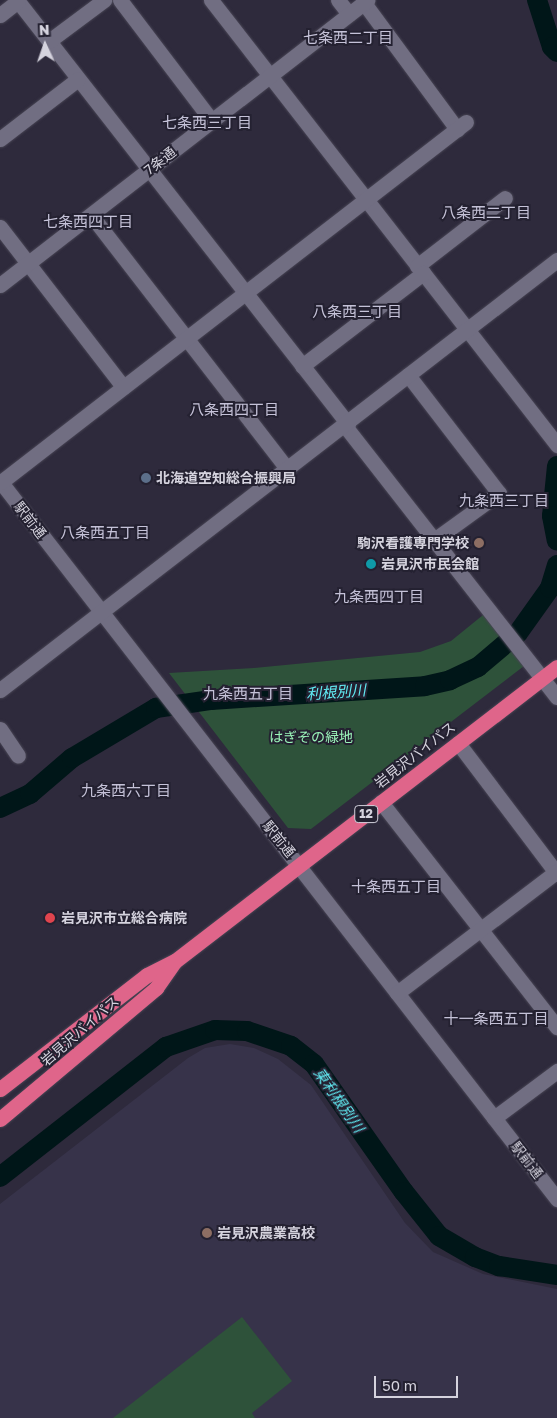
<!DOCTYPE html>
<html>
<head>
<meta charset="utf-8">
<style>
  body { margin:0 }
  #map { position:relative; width:557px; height:1418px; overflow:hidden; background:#2e2a3c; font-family:"Golos Text","Noto Sans JP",sans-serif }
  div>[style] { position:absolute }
  .built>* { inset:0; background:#37334a }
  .green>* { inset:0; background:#2e523a }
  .river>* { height:20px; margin:-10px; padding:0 10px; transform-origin:10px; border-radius:10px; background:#001618 }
  .roads { filter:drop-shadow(0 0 1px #484554) drop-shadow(0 0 1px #484554) }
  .minor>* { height:15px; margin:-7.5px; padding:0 7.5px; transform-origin:7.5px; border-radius:7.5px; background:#716e82 }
  .highway>* { height:15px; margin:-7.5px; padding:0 7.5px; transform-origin:7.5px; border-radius:7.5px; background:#df658a }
  .dots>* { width:14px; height:14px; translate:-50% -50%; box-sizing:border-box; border:2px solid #242131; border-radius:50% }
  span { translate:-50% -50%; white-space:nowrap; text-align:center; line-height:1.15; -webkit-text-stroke:4px #242131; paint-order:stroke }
  .shield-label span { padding:1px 4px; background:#242131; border:1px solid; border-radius:4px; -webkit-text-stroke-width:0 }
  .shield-label { font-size:12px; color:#d5d3de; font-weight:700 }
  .street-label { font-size:14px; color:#d5d3de }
  .poi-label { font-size:14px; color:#d5d3de; font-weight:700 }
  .left { translate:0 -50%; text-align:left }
  .right { translate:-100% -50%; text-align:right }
  .park-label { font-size:14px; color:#9af3b8 }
  .neighbourhood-label { font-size:15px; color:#c5c2d8 }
  .water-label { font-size:15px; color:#61ecf4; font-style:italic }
  .north { position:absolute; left:20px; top:20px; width:50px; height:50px; -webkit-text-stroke:4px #242131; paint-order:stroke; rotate:357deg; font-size:14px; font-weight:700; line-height:20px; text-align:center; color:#d5d3de }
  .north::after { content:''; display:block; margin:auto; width:18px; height:22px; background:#d5d3de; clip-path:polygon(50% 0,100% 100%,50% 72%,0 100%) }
  .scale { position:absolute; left:374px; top:1376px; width:84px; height:22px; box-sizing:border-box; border:2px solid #d5d3de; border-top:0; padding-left:6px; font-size:15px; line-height:18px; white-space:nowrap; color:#d5d3de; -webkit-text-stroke:4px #242131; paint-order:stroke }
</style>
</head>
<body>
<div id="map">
  <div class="built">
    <i style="clip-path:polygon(230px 1044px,254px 1048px,278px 1059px,311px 1085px,405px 1223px,433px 1252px,483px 1274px,557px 1289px,557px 1418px,0 1418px,0 1204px,188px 1058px,205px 1048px)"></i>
  </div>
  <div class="green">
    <i style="clip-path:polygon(483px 615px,524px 666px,311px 829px,288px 828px,169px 673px,254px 668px,420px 652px,451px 641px)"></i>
    <i style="clip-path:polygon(242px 1317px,292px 1381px,252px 1413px,255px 1418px,113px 1418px)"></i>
  </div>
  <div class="river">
    <i style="left:537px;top:0;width:49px;rotate:72.3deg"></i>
    <i style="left:552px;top:47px;width:7px;rotate:45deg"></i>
    <i style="left:557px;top:466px;width:50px;rotate:95.7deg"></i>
    <i style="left:552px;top:516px;width:25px;rotate:79deg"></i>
    <i style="left:0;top:808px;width:33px;rotate:-25deg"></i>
    <i style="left:30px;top:794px;width:55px;rotate:-40.6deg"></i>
    <i style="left:72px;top:758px;width:98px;rotate:-30.8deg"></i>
    <i style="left:156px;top:708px;width:56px;rotate:-8.3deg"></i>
    <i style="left:211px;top:700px;width:214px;rotate:-3.7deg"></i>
    <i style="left:425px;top:686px;width:26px;rotate:-13deg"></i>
    <i style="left:450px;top:680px;width:31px;rotate:-25deg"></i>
    <i style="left:478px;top:667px;width:52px;rotate:-40.4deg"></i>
    <i style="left:518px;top:633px;width:55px;rotate:-54.6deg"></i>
    <i style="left:550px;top:588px;width:24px;rotate:-73deg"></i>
    <i style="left:0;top:1177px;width:211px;rotate:-38.1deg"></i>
    <i style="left:166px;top:1047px;width:52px;rotate:-19.1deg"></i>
    <i style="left:215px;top:1030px;width:32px;rotate:2deg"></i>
    <i style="left:247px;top:1031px;width:46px;rotate:18.8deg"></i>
    <i style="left:291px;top:1046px;width:29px;rotate:38deg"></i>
    <i style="left:314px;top:1064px;width:156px;rotate:54.9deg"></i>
    <i style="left:404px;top:1192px;width:56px;rotate:51.5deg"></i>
    <i style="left:439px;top:1236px;width:42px;rotate:30.3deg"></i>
    <i style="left:475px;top:1257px;width:26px;rotate:21deg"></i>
    <i style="left:499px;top:1266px;width:59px;rotate:8.8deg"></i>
  </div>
  <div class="roads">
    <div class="minor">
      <i style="left:17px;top:0;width:538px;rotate:52.02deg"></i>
      <i style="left:120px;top:0;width:152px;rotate:52.8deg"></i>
      <i style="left:211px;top:0;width:564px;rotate:52.13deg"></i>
      <i style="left:338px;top:0;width:18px;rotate:52deg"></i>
      <i style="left:364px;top:3px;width:157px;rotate:53.6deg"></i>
      <i style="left:0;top:15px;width:23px;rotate:-38deg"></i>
      <i style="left:49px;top:41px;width:69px;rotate:-36.7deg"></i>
      <i style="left:0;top:139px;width:98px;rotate:-37.6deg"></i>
      <i style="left:91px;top:215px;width:322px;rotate:52.3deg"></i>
      <i style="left:0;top:227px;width:202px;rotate:52.4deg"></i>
      <i style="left:417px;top:266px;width:111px;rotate:-37.7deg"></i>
      <i style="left:0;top:285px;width:465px;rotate:-37.8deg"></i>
      <i style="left:302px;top:366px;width:153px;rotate:-37.5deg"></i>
      <i style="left:408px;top:375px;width:149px;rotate:52.4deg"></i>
      <i style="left:499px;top:493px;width:80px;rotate:144.1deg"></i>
      <i style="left:345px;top:426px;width:344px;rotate:52deg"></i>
      <i style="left:0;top:481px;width:909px;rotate:52.2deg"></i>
      <i style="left:1px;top:482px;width:588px;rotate:-37.75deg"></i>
      <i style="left:0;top:690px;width:704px;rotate:-37.67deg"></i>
      <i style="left:0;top:729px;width:32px;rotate:56deg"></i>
      <i style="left:458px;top:743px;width:164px;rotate:52.9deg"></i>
      <i style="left:381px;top:802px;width:286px;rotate:52deg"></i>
      <i style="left:397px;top:993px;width:201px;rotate:-37.3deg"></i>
      <i style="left:494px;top:1118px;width:79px;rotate:-36.7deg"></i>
    </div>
    <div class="highway">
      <i style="left:0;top:1089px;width:186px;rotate:-37.8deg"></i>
      <i style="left:147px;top:975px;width:31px;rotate:-27deg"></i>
      <i style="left:175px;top:961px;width:482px;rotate:-37.6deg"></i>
      <i style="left:0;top:1119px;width:204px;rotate:-40deg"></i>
      <i style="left:156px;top:988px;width:32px;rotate:-55deg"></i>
    </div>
  </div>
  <div class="dots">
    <i style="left:146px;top:478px;background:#5c6f8a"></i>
    <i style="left:479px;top:543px;background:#8d6e63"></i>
    <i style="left:371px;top:564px;background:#0f9aa8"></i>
    <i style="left:50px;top:918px;background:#e0444e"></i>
    <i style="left:207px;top:1233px;background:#8d6e63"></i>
  </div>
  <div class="shield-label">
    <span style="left:366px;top:814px">12</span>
  </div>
  <div class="street-label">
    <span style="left:160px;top:161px;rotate:-38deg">7条通</span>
    <span style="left:30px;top:520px;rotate:52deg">駅前通</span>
    <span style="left:415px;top:755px;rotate:-38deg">岩見沢バイパス</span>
    <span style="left:279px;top:839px;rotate:51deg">駅前通</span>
    <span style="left:80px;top:1031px;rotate:-41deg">岩見沢バイパス</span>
    <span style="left:527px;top:1160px;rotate:52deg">駅前通</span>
  </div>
  <div class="poi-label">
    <span class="left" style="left:156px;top:478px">北海道空知総合振興局</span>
    <span class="right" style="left:469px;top:543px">駒沢看護専門学校</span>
    <span class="left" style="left:381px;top:564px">岩見沢市民会館</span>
    <span class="left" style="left:61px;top:918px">岩見沢市立総合病院</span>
    <span class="left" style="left:217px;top:1233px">岩見沢農業高校</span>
  </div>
  <div class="park-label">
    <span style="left:311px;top:737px">はぎぞの緑地</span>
  </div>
  <div class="neighbourhood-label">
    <span style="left:348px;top:38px">七条西二丁目</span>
    <span style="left:207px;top:123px">七条西三丁目</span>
    <span style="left:486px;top:213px">八条西二丁目</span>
    <span style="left:88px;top:222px">七条西四丁目</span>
    <span style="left:357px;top:312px">八条西三丁目</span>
    <span style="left:234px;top:410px">八条西四丁目</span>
    <span style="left:504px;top:501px">九条西三丁目</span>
    <span style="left:105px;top:533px">八条西五丁目</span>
    <span style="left:379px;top:597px">九条西四丁目</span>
    <span style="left:248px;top:694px">九条西五丁目</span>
    <span style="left:126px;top:791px">九条西六丁目</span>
    <span style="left:396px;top:887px">十条西五丁目</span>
    <span style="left:496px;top:1019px">十一条西五丁目</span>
  </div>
  <div class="water-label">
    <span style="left:336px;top:692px;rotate:-4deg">利根別川</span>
    <span style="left:339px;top:1100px;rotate:55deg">東利根別川</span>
  </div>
  <div class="north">N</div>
  <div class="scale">50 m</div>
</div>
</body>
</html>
